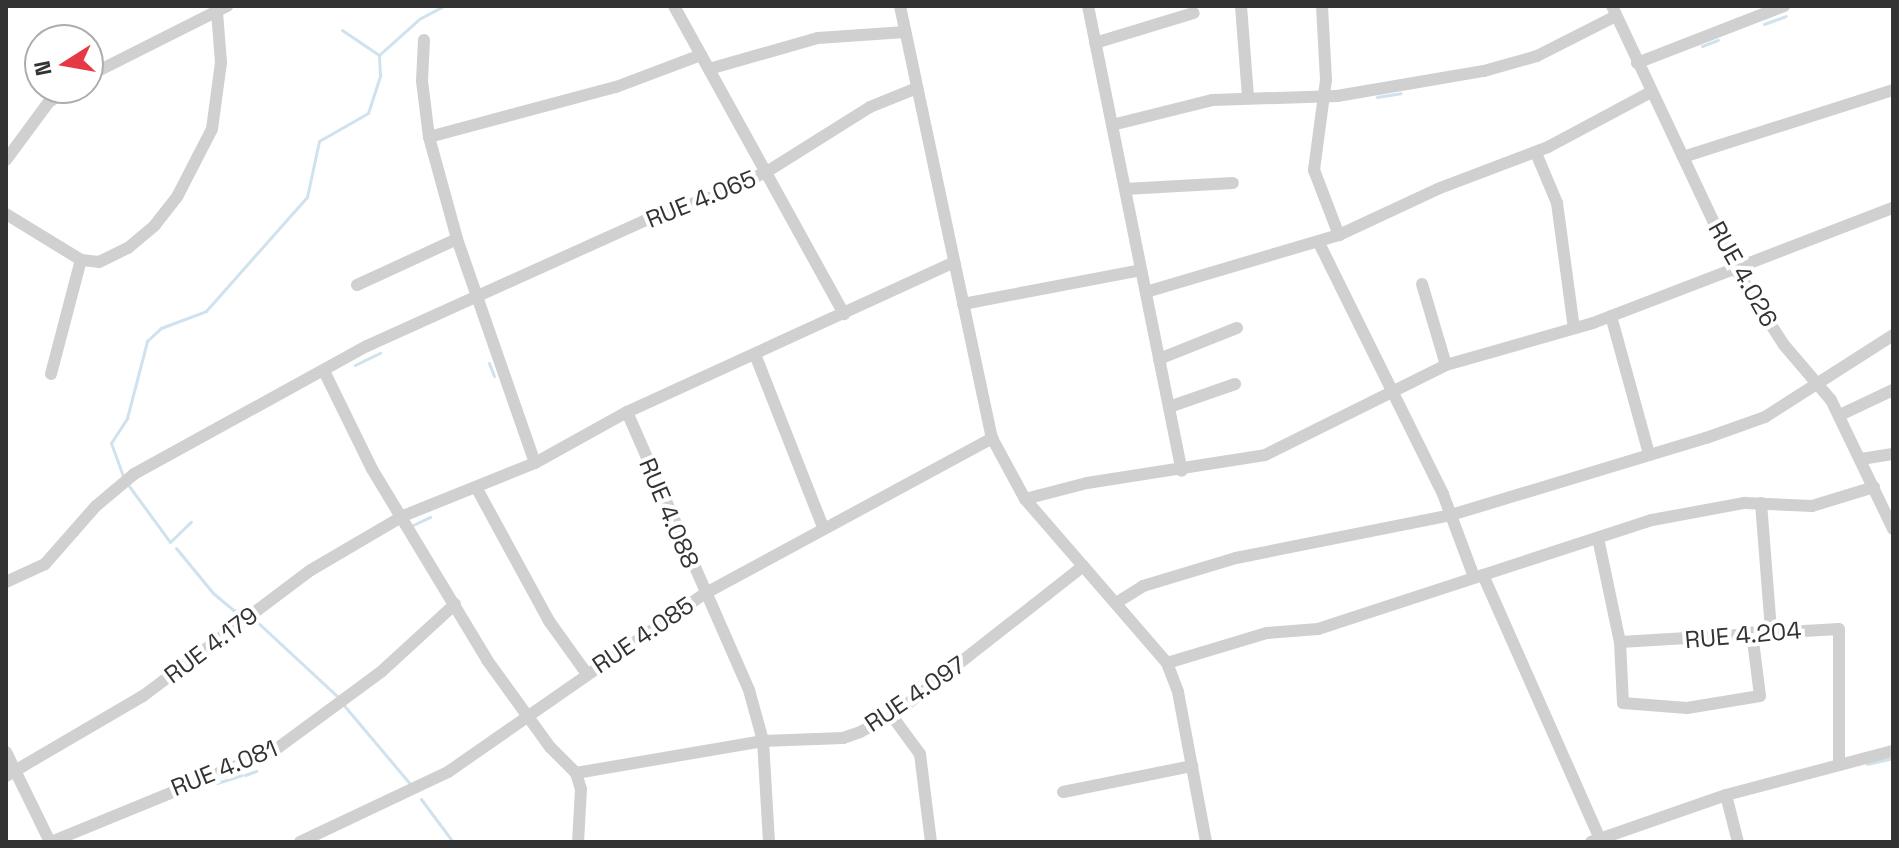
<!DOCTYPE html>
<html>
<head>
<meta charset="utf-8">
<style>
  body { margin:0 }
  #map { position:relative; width:1899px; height:848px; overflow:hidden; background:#fff; font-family:"Space Grotesk",sans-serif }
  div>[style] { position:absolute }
  .stream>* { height:3px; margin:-1.5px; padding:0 1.5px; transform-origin:1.5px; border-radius:1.5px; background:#cfe2ee }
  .minor>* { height:12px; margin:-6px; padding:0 6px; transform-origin:6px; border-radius:6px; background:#d0d0d0 }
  span { translate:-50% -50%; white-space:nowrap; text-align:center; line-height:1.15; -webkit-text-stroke:8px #fff; paint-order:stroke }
  .street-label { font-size:24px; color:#333 }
  .frame { position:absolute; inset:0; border:8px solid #333; pointer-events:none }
  .north { position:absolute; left:24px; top:24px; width:80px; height:80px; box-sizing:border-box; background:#fff; border:2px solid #adadad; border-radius:50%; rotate:259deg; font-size:22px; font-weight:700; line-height:32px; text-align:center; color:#333 }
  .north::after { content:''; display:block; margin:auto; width:28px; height:36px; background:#e63946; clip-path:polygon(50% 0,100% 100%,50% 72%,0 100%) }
</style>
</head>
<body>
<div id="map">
  <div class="stream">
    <i style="left:419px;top:19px;width:27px;rotate:-28deg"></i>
    <i style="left:1764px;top:24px;width:23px;rotate:-20deg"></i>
    <i style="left:342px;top:30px;width:45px;rotate:34deg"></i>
    <i style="left:1702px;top:46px;width:17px;rotate:-21deg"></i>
    <i style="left:379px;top:55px;width:52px;rotate:-41.9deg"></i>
    <i style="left:1377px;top:97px;width:24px;rotate:-9deg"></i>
    <i style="left:489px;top:363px;width:14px;rotate:69deg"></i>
    <i style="left:355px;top:365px;width:28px;rotate:-26deg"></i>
    <i style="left:123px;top:476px;width:35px;rotate:-110deg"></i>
    <i style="left:111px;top:443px;width:30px;rotate:-57deg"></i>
    <i style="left:127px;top:418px;width:80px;rotate:-75.4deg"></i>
    <i style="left:147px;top:341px;width:19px;rotate:-43deg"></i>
    <i style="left:161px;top:328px;width:48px;rotate:-20.7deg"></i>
    <i style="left:206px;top:311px;width:152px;rotate:-48.5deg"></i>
    <i style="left:307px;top:197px;width:57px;rotate:-77.9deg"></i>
    <i style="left:319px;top:141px;width:56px;rotate:-29.7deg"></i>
    <i style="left:368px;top:113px;width:40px;rotate:-72deg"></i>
    <i style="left:380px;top:75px;width:20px;rotate:-93deg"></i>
    <i style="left:129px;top:486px;width:69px;rotate:53.8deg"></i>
    <i style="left:170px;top:542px;width:29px;rotate:-44deg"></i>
    <i style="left:413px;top:525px;width:19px;rotate:-25deg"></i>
    <i style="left:176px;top:548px;width:58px;rotate:50.6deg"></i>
    <i style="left:213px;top:593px;width:26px;rotate:40deg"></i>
    <i style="left:233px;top:610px;width:12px;rotate:9deg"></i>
    <i style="left:254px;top:619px;width:116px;rotate:42.9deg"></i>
    <i style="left:342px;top:703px;width:109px;rotate:49.9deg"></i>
    <i style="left:1867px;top:764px;width:27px;rotate:-13deg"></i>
    <i style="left:245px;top:775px;width:12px;rotate:-20deg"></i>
    <i style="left:217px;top:783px;width:26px;rotate:-18deg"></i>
    <i style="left:421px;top:799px;width:54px;rotate:53.3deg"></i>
  </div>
  <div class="minor">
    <i style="left:674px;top:6px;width:352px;rotate:61.1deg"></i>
    <i style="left:900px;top:6px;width:442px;rotate:78deg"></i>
    <i style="left:992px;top:438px;width:69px;rotate:61.6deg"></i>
    <i style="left:1025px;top:499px;width:217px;rotate:49.1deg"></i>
    <i style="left:1167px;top:663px;width:31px;rotate:69deg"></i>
    <i style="left:1178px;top:692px;width:153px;rotate:79.4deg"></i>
    <i style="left:1088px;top:6px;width:474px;rotate:78.6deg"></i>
    <i style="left:1241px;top:6px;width:90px;rotate:85.6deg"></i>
    <i style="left:1322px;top:6px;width:74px;rotate:86.9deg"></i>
    <i style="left:1326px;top:80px;width:91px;rotate:97.6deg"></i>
    <i style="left:1314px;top:170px;width:70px;rotate:69deg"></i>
    <i style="left:1612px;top:6px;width:292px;rotate:64.8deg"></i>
    <i style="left:1736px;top:270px;width:89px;rotate:57.4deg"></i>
    <i style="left:1784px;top:345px;width:72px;rotate:49.5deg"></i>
    <i style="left:1831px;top:400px;width:143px;rotate:64.3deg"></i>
    <i style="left:424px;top:40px;width:41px;rotate:92.8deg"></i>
    <i style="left:422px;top:81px;width:56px;rotate:82.9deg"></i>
    <i style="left:429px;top:137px;width:106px;rotate:74.6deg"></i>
    <i style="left:457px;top:239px;width:237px;rotate:70.8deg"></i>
    <i style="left:1095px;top:43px;width:103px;rotate:-16.9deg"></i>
    <i style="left:1637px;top:63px;width:158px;rotate:-21.2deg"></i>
    <i style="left:709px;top:69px;width:113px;rotate:-15.9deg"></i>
    <i style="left:818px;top:38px;width:87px;rotate:-3.9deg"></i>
    <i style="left:88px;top:76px;width:156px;rotate:-26.7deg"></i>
    <i style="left:1112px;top:125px;width:103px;rotate:-14deg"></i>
    <i style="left:1212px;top:100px;width:125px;rotate:-1.8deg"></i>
    <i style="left:1337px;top:96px;width:149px;rotate:-9.7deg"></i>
    <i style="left:1484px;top:71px;width:55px;rotate:-15.8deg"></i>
    <i style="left:1537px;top:56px;width:89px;rotate:-26.9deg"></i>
    <i style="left:429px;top:137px;width:194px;rotate:-15deg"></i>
    <i style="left:616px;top:87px;width:91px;rotate:-20.6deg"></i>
    <i style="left:1536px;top:153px;width:54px;rotate:67.2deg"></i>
    <i style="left:1557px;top:203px;width:126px;rotate:82.3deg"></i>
    <i style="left:1683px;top:157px;width:220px;rotate:-17.7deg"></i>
    <i style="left:6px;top:160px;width:71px;rotate:-53.6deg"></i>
    <i style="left:48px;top:103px;width:25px;rotate:-37deg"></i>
    <i style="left:1125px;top:189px;width:108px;rotate:-3.2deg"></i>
    <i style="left:6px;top:214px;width:88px;rotate:31.5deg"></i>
    <i style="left:81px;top:260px;width:18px;rotate:6deg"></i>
    <i style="left:99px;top:262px;width:32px;rotate:-26deg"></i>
    <i style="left:128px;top:248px;width:35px;rotate:-40deg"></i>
    <i style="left:155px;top:225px;width:36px;rotate:-52deg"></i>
    <i style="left:177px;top:197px;width:76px;rotate:-62.8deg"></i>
    <i style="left:212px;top:129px;width:68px;rotate:-82.3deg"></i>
    <i style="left:221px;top:62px;width:50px;rotate:-94.6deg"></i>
    <i style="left:1319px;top:243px;width:280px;rotate:63.7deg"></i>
    <i style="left:1443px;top:494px;width:89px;rotate:69.5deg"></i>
    <i style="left:1422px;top:284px;width:84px;rotate:73.5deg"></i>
    <i style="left:357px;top:285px;width:110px;rotate:-24.7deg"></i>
    <i style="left:1146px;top:292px;width:201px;rotate:-16.5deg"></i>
    <i style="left:1339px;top:235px;width:111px;rotate:-25deg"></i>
    <i style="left:1440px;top:188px;width:116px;rotate:-20.8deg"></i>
    <i style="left:1548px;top:147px;width:117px;rotate:-28.1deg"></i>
    <i style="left:963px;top:304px;width:181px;rotate:-10.8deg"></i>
    <i style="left:1611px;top:316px;width:143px;rotate:74.6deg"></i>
    <i style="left:756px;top:357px;width:183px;rotate:68.5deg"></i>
    <i style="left:1159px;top:359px;width:84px;rotate:-21.7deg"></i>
    <i style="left:324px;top:371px;width:109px;rotate:63.9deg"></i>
    <i style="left:372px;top:469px;width:223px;rotate:58.9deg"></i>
    <i style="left:487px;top:660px;width:107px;rotate:54.1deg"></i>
    <i style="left:550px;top:747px;width:37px;rotate:45deg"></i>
    <i style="left:576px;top:773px;width:17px;rotate:73deg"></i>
    <i style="left:581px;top:789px;width:53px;rotate:93.2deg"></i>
    <i style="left:51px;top:374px;width:118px;rotate:-75.3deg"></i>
    <i style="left:1169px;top:407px;width:70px;rotate:-19.2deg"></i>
    <i style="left:627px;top:412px;width:304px;rotate:66.3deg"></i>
    <i style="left:749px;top:690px;width:53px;rotate:74.6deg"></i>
    <i style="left:763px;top:741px;width:101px;rotate:86.6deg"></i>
    <i style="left:1840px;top:415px;width:59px;rotate:-25.3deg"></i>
    <i style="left:1861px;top:459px;width:32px;rotate:-9deg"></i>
    <i style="left:476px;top:487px;width:153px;rotate:61.4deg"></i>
    <i style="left:549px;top:621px;width:65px;rotate:54.4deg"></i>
    <i style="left:1025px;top:499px;width:64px;rotate:-14.5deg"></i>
    <i style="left:1087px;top:483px;width:180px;rotate:-8.9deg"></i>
    <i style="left:1265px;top:455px;width:202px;rotate:-26.4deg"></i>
    <i style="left:1446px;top:365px;width:153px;rotate:-15.9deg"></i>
    <i style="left:1593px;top:323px;width:321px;rotate:-21deg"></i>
    <i style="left:1761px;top:503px;width:128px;rotate:85.5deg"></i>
    <i style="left:1598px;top:538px;width:106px;rotate:78.1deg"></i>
    <i style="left:1620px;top:642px;width:219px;rotate:-3.4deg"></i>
    <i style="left:1839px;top:629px;width:134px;rotate:90deg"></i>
    <i style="left:1483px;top:575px;width:287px;rotate:66.1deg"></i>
    <i style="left:6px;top:582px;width:43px;rotate:-24.8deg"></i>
    <i style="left:45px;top:564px;width:77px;rotate:-48.7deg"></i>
    <i style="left:96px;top:506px;width:50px;rotate:-40.1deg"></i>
    <i style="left:134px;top:474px;width:266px;rotate:-28.8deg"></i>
    <i style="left:367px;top:346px;width:312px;rotate:-24.3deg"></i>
    <i style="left:651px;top:218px;width:74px;rotate:-18.9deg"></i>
    <i style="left:721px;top:194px;width:52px;rotate:-26.1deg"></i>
    <i style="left:768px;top:171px;width:120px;rotate:-32.1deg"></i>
    <i style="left:870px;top:107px;width:51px;rotate:-22deg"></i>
    <i style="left:1116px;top:603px;width:32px;rotate:-32deg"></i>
    <i style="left:1143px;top:586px;width:97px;rotate:-16.8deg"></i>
    <i style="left:1236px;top:558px;width:219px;rotate:-11.3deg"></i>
    <i style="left:1451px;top:515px;width:266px;rotate:-16.8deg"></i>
    <i style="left:1706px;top:438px;width:63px;rotate:-19.6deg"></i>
    <i style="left:1765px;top:417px;width:152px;rotate:-32.6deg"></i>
    <i style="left:1620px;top:642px;width:61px;rotate:87.2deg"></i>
    <i style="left:1623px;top:703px;width:64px;rotate:4.5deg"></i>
    <i style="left:1687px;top:708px;width:74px;rotate:-9.3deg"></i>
    <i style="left:1760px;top:696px;width:64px;rotate:-97.2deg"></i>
    <i style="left:1167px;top:663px;width:104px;rotate:-16.7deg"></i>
    <i style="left:1267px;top:633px;width:51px;rotate:-4.5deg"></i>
    <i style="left:1318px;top:629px;width:351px;rotate:-18.1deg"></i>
    <i style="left:1652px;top:520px;width:94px;rotate:-10.5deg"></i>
    <i style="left:1744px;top:503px;width:68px;rotate:2.5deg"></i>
    <i style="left:1812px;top:506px;width:65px;rotate:-17deg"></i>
    <i style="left:892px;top:716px;width:47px;rotate:53.6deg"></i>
    <i style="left:920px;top:754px;width:89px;rotate:82.9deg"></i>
    <i style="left:6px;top:752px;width:100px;rotate:63.9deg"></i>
    <i style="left:576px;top:773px;width:190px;rotate:-9.7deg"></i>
    <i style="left:763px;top:741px;width:80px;rotate:-2.1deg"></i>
    <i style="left:843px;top:738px;width:18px;rotate:-19deg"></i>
    <i style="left:860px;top:732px;width:36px;rotate:-27deg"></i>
    <i style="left:892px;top:716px;width:243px;rotate:-38.1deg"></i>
    <i style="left:6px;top:776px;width:159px;rotate:-30.3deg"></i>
    <i style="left:143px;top:696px;width:210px;rotate:-36.9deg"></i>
    <i style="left:311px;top:570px;width:107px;rotate:-30.4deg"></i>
    <i style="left:403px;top:516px;width:142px;rotate:-21.9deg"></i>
    <i style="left:535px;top:463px;width:105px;rotate:-29deg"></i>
    <i style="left:627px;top:412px;width:360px;rotate:-24.6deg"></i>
    <i style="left:1063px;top:792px;width:132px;rotate:-11.4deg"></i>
    <i style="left:1726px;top:795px;width:49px;rotate:75.7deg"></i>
    <i style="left:51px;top:842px;width:242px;rotate:-22.3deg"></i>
    <i style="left:275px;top:750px;width:133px;rotate:-36.4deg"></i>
    <i style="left:382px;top:671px;width:99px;rotate:-42.5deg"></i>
    <i style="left:300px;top:842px;width:164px;rotate:-25.3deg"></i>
    <i style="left:448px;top:772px;width:312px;rotate:-34.8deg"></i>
    <i style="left:704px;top:594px;width:328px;rotate:-28.4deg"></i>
    <i style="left:1591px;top:842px;width:143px;rotate:-19.2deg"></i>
    <i style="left:1726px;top:795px;width:173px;rotate:-14.8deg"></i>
  </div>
  <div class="street-label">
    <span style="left:701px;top:199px;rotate:-22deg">RUE 4.065</span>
    <span style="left:1743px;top:274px;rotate:61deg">RUE 4.026</span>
    <span style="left:669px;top:513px;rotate:67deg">RUE 4.088</span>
    <span style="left:643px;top:635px;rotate:-34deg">RUE 4.085</span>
    <span style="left:1743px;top:635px;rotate:-5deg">RUE 4.204</span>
    <span style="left:211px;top:645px;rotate:-37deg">RUE 4.179</span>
    <span style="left:915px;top:694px;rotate:-34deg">RUE 4.097</span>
    <span style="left:224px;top:768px;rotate:-22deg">RUE 4.081</span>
  </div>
  <div class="frame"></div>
  <div class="north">N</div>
</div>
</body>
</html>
